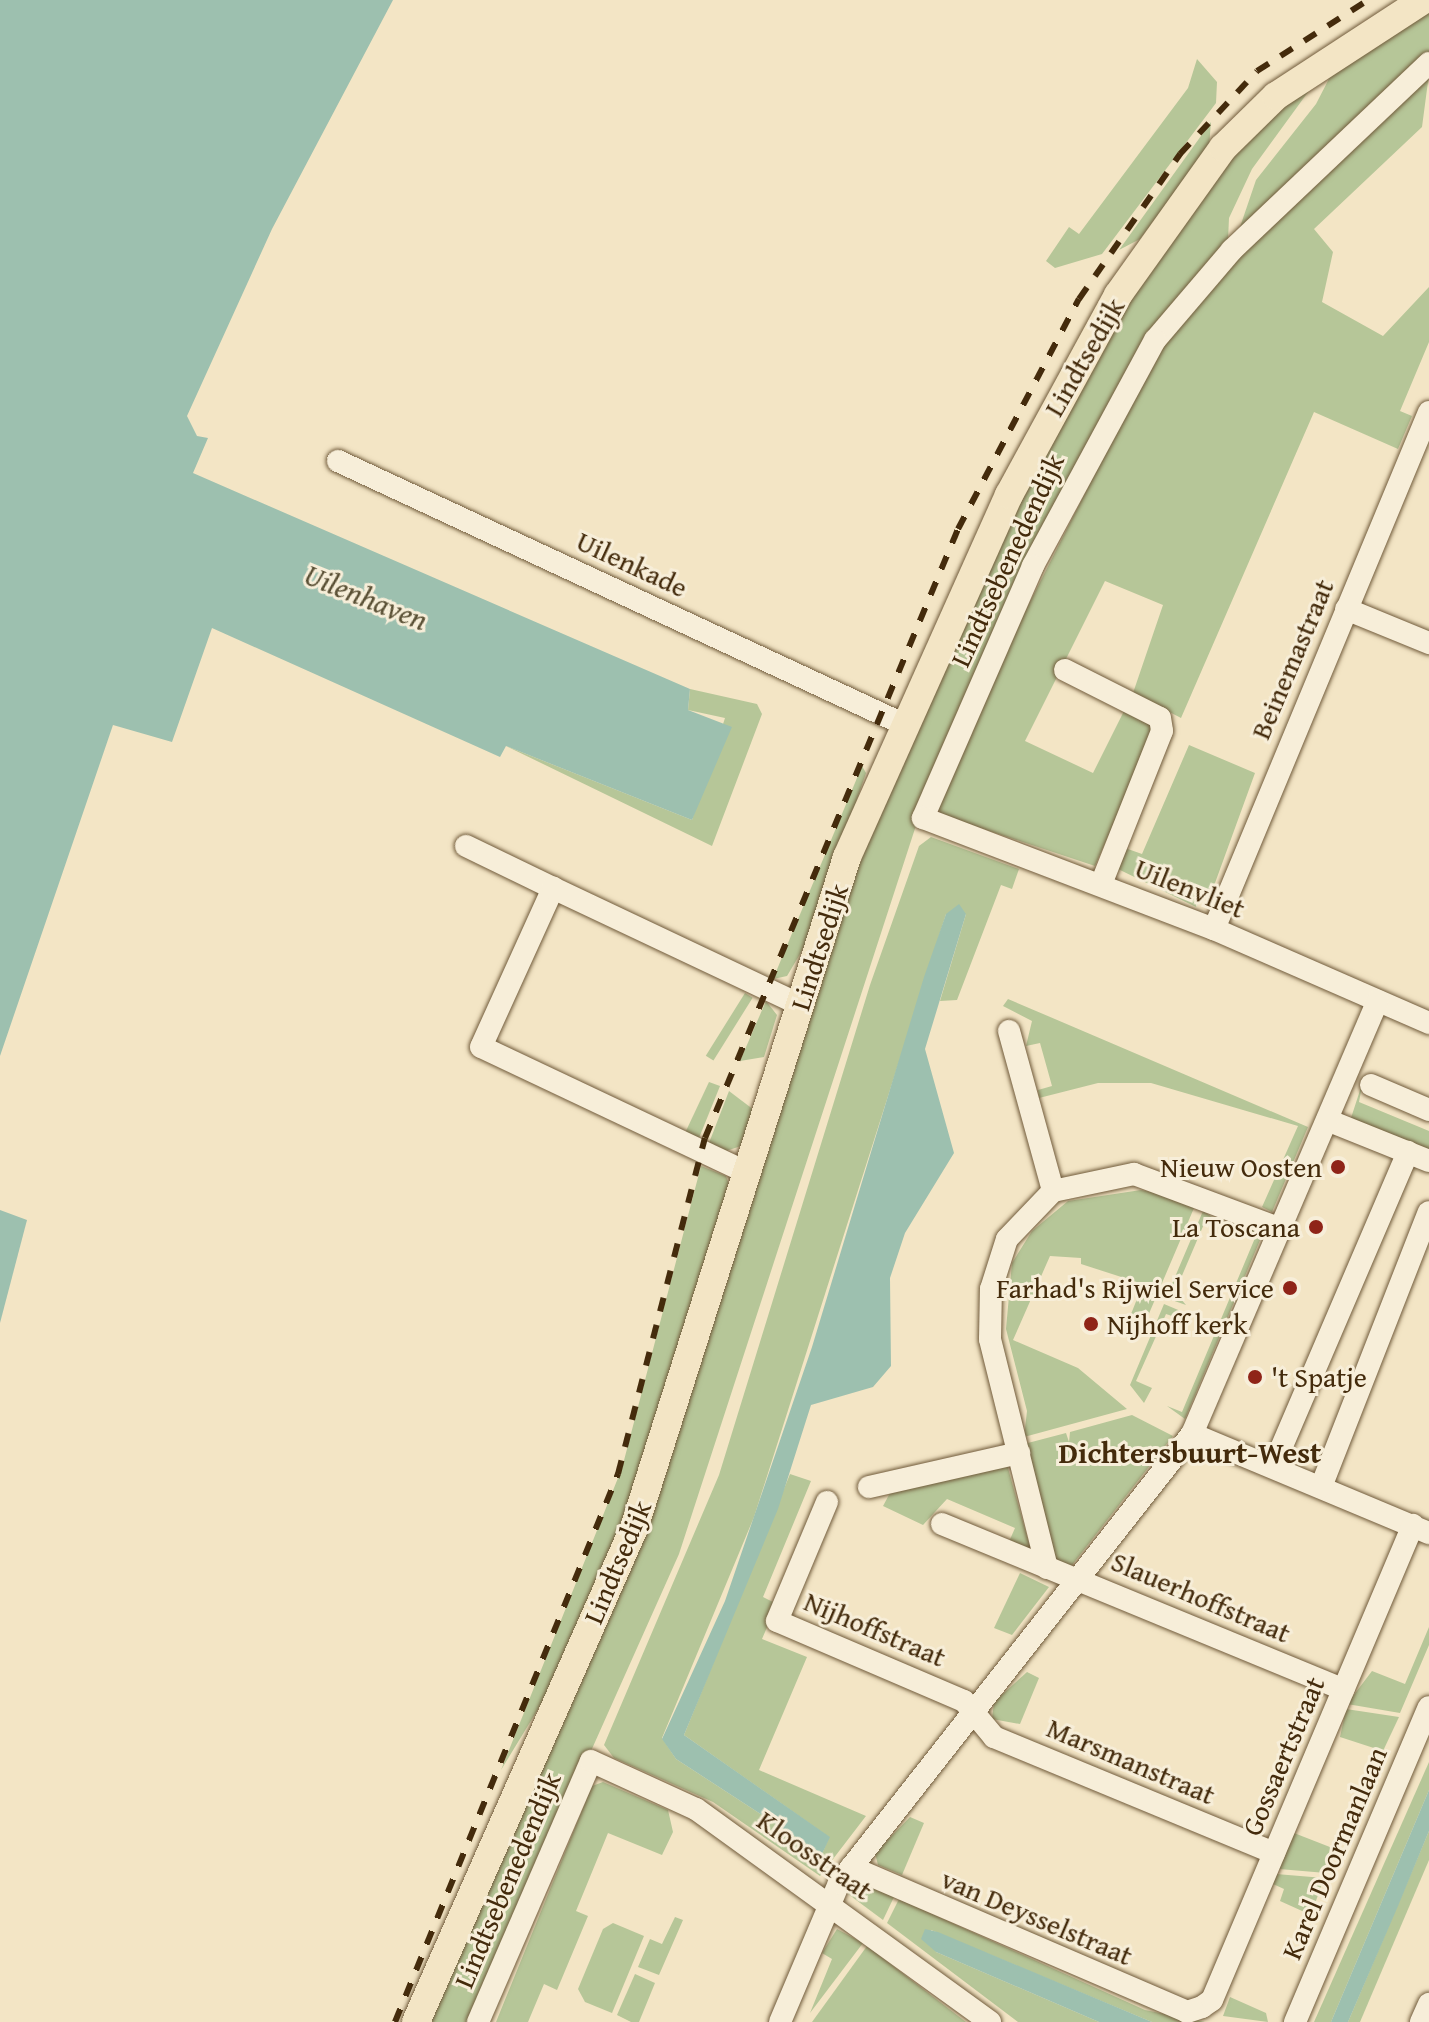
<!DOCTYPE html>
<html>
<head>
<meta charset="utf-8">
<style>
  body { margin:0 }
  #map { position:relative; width:1429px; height:2022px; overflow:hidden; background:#f3e5c5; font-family:"Gentium Book Plus",serif }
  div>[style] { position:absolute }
  .green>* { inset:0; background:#b6c698; transform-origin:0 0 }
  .water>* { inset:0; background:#9dc0af }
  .roads { filter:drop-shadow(0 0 2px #705a3a) drop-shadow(0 0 2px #705a3a) }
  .minor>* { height:22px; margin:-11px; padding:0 11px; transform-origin:11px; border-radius:11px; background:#f7eed9 }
  .major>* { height:28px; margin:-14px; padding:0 14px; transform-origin:14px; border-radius:14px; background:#f3e5c5 }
  .rail>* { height:6px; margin-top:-3px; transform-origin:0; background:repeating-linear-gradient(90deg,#442b0c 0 14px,transparent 0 28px) }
  .dots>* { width:22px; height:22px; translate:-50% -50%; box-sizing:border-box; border:4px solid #f7eed9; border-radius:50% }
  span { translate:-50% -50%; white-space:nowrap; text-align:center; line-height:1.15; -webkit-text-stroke:6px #f7eed9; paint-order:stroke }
  .street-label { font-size:28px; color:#442b0c }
  .poi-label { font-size:28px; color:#442b0c }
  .right { translate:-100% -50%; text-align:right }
  .left { translate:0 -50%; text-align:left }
  .water-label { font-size:30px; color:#5a5035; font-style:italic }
  .neighbourhood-label { font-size:30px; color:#442b0c; font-weight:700 }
</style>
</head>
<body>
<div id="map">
  <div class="green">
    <i style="clip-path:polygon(1429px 8px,1429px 55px,1239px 230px,1256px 180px,1316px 104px,1333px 71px)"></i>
    <i style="clip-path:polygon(1197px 59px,1217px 82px,1216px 103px,1102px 254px,1055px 268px,1046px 261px,1069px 227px,1079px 234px,1188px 88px)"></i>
    <i style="clip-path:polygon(1429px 74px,1422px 127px,1314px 229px,1333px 252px,1322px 302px,1383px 336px,1429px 287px,1429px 342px,1400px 411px,1412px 416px,1398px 449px,1314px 412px,1181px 718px,1133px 693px,1163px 605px,1105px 581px,1025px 741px,1093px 773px,1125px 709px,1152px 722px,1155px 730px,1095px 866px,941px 815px,938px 806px,998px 665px,1154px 357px,1214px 279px)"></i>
    <i style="clip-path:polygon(1311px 88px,1252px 169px,1229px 218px,1228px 240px,1170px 308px,923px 804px,679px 1554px,470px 2022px,427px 2022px,634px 1556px,834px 934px,874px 820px,979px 580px,1135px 288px,1222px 165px,1286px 102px)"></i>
    <i style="clip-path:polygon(1211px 122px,1209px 147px,1140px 239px,1119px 250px)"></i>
    <i style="clip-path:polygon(690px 689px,757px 704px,762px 714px,712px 846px,506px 746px,692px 820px,725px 718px,688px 710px)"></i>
    <i style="clip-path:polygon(1189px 745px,1255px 773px,1215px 883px,1196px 907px,1118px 869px,1125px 848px,1142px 854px)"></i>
    <i style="clip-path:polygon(862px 766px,866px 773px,809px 939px,787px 976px,773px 979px)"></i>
    <i style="clip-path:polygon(931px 837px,1019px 869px,1012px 889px,1001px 885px,957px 1000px,940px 1001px,966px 914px,946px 914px,754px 1517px,662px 1738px,676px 1759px,822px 1854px,829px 1837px,684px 1735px,790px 1474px,811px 1481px,763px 1597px,777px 1604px,762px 1639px,807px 1657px,759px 1770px,866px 1816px,820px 1876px,713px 1802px,614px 1758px,604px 1745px,719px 1475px,870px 985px,919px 846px)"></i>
    <i style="left:745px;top:993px;width:9px;height:74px;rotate:32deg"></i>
    <i style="clip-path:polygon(1008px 999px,1308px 1127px,1272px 1212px,1262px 1207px,1298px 1126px,1151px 1083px,1098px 1083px,1039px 1098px,1038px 1090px,1052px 1086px,1040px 1043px,1026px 1046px,1032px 1021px,1003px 1006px)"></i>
    <i style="clip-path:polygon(766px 1001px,777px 1015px,764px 1057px,740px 1061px)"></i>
    <i style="clip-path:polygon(1363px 1081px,1359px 1102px,1429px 1131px,1429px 1152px,1351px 1118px)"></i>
    <i style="clip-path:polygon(709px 1082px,720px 1086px,699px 1138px,685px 1133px)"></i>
    <i style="clip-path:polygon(729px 1091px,754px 1110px,741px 1146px,726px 1151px,709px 1143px)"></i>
    <i style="clip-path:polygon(701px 1166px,726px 1176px,731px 1190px,635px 1495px,546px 1696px,501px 1770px,622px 1468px)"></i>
    <i style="clip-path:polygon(1141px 1190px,1197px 1201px,1142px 1330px,1127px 1324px,1143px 1284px,1081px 1264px,1081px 1258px,1050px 1256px,1013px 1340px,1078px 1368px,1127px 1409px,1024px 1437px,1027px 1411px,1006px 1329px,1012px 1263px,1032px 1231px,1068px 1201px)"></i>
    <i style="clip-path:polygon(1203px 1211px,1221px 1223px,1207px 1217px,1175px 1292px,1186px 1305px,1166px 1298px)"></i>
    <i style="clip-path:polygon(1247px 1225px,1263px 1233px,1185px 1419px,1167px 1406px,1182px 1412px,1255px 1238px,1240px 1232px)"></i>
    <i style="clip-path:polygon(1164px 1304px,1183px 1312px,1178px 1318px,1166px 1314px,1136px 1381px,1152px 1388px,1144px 1403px,1130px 1385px)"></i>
    <i style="clip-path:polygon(1132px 1415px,1173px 1436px,1069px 1569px,1055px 1559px,1024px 1444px,1066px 1433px,1069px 1442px,1070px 1432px)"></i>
    <i style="clip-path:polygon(1006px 1461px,1032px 1554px,1008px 1544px,1015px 1528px,947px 1499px,923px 1525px,883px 1506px,890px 1493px)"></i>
    <i style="clip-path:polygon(1020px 1573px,1049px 1587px,1012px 1635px,994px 1628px)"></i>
    <i style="clip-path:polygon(1429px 1627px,1429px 1645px,1400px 1713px,1347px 1704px,1372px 1671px,1405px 1684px)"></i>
    <i style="clip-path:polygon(1027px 1672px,1039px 1678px,1020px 1724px,992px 1719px,994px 1702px)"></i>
    <i style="clip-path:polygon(1346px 1709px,1399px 1717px,1383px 1751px,1340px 1737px)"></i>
    <i style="clip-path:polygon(1429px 1762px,1429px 1790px,1331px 2022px,1314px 2022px)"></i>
    <i style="clip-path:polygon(603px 1782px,668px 1810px,673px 1832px,662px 1855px,608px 1833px,576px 1911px,588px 1916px,557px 1990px,544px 1984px,528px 2022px,496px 2022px,592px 1786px)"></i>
    <i style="clip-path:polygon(910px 1817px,924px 1823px,902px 1875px,878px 1865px,875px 1853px)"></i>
    <i style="clip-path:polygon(1429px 1831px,1429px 1860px,1360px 2022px,1348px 2022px)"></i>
    <i style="clip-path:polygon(1294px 1833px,1335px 1849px,1326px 1873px,1279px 1869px)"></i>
    <i style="clip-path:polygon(1276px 1874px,1324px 1878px,1311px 1915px,1280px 1901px,1284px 1889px,1273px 1884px)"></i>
    <i style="clip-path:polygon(856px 1882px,894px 1897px,883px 1920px,848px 1894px)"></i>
    <i style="clip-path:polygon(899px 1899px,1145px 2010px,1205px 2022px,1152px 2022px,931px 1930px,936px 1952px,1099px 2022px,1018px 2022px,887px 1923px)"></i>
    <i style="clip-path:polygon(675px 1917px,683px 1920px,659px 1975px,638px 1967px,650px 1939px,662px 1944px)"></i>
    <i style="clip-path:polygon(613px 1923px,644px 1936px,612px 2013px,585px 2002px,578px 1989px,603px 1929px)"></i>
    <i style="clip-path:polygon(837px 1929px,863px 1943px,810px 2013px,832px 1959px,822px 1953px)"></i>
    <i style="clip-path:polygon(867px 1946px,966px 2022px,812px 2022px)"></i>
    <i style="clip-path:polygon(635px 1974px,655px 1983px,639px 2022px,631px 2022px,617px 2015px)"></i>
    <i style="clip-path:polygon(1230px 1997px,1266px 2013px,1268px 2022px,1223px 2016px)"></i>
  </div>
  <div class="water">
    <i style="clip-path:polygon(0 0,393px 0,272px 229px,187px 416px,197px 436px,208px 438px,193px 473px,690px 689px,688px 710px,732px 727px,692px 820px,506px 746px,500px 757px,212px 628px,172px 742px,113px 725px,0 1056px)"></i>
    <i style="clip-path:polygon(959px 904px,966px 914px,925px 1049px,954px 1153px,905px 1233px,890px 1278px,891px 1366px,873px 1387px,811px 1405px,778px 1509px,684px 1735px,830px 1837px,822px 1854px,676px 1759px,662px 1739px,725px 1601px,812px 1347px,924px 977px,946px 914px)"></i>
    <i style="clip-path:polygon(0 1210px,27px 1220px,0 1323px)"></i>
    <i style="clip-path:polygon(1429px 1790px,1429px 1831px,1398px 1906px,1348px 2022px,1331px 2022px)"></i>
    <i style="clip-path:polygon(925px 1929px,938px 1932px,1152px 2022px,1099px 2022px,936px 1952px,921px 1939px)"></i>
  </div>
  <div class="roads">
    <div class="minor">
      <i style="left:1429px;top:63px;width:272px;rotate:136.5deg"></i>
      <i style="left:1232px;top:250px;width:118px;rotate:130.5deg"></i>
      <i style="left:1155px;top:340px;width:257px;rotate:118.4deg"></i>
      <i style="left:1033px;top:566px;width:275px;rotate:113.6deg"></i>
      <i style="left:923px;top:818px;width:311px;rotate:20.9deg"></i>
      <i style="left:1214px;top:929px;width:235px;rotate:23.6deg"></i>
      <i style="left:338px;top:461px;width:621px;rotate:24.96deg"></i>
      <i style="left:1346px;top:609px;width:90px;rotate:22.3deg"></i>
      <i style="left:1065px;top:670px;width:106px;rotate:26.8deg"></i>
      <i style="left:1160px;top:718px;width:13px;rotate:81deg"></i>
      <i style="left:1162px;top:731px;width:165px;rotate:111.7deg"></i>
      <i style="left:466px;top:846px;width:97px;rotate:25.8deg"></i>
      <i style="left:1214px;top:929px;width:560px;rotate:-67.42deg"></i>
      <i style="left:1009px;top:1031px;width:166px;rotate:74.6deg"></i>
      <i style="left:1371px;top:1085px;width:63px;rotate:23.3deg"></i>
      <i style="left:1327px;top:1120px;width:110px;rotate:21.9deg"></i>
      <i style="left:748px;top:1173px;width:295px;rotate:-154.7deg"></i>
      <i style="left:481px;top:1047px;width:175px;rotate:-65.6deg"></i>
      <i style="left:553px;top:888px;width:273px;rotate:25.3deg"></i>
      <i style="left:1192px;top:1434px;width:257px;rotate:22.7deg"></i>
      <i style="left:1273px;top:1467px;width:343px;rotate:-66.8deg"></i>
      <i style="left:869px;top:1487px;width:154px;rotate:-12.8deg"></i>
      <i style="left:1321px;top:1487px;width:295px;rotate:-68.6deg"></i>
      <i style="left:827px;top:1502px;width:129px;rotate:112.8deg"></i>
      <i style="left:777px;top:1621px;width:203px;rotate:23.2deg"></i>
      <i style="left:964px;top:1701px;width:47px;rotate:50.2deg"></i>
      <i style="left:994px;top:1737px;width:303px;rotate:22.5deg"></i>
      <i style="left:942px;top:1524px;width:434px;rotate:22.4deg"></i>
      <i style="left:1047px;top:1568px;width:236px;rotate:-104deg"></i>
      <i style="left:990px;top:1339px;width:50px;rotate:-88.9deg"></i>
      <i style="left:991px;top:1289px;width:52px;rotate:-72.3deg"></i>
      <i style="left:1007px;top:1239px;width:66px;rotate:-46.2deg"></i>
      <i style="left:1053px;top:1191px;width:83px;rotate:-11.9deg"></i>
      <i style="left:1134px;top:1174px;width:157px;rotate:20.5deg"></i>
      <i style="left:851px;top:1867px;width:366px;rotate:23.3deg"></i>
      <i style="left:1187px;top:2012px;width:16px;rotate:-18deg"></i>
      <i style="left:1202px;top:2007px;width:12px;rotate:-35deg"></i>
      <i style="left:1212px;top:2000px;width:516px;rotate:-67.06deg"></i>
      <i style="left:478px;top:2022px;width:284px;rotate:-66.6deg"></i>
      <i style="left:591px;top:1761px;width:115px;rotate:24.6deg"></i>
      <i style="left:696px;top:1809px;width:363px;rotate:35.9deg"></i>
      <i style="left:780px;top:2022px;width:151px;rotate:-67deg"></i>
      <i style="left:839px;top:1883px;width:571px;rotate:-51.83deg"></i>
      <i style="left:1192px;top:1434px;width:471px;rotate:-66.8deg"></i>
      <i style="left:1295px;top:2022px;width:342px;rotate:-67deg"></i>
      <i style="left:1421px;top:2022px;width:20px;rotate:-66deg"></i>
    </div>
    <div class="major">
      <i style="left:416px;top:2022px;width:540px;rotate:-66.19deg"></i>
      <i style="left:634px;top:1528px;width:704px;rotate:-72.39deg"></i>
      <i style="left:847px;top:857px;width:397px;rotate:-65.9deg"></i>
      <i style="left:1009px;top:495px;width:228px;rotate:-61.4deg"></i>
      <i style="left:1118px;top:295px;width:181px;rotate:-54.5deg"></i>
      <i style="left:1223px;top:148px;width:74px;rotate:-44.5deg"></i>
      <i style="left:1276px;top:96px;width:176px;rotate:-33.1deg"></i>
    </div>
  </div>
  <div class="rail">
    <i style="left:395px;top:2022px;width:592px;rotate:-67.86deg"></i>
    <i style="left:618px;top:1474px;width:347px;rotate:-75.5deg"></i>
    <i style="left:705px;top:1138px;width:659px;rotate:-67.44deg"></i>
    <i style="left:958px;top:529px;width:260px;rotate:-62.3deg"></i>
    <i style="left:1079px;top:299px;width:177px;rotate:-55.1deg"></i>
    <i style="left:1180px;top:154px;width:113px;rotate:-47.1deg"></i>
    <i style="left:1257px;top:71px;width:132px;rotate:-32.6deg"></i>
  </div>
  <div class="dots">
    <i style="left:1338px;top:1167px;background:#8f2418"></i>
    <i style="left:1316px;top:1227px;background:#8f2418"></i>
    <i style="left:1290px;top:1288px;background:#8f2418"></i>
    <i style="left:1091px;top:1324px;background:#8f2418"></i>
    <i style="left:1255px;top:1377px;background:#8f2418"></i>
  </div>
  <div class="street-label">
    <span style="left:1084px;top:357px;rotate:-60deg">Lindtsedijk</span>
    <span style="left:1007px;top:560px;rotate:-65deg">Lindtsebenedendijk</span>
    <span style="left:632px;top:564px;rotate:25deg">Uilenkade</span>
    <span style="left:1292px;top:659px;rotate:-67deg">Beinemastraat</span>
    <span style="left:1190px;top:888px;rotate:22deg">Uilenvliet</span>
    <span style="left:819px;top:947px;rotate:-72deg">Lindtsedijk</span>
    <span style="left:617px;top:1562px;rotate:-67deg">Lindtsedijk</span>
    <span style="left:1201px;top:1597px;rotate:23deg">Slauerhoffstraat</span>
    <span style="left:875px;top:1629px;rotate:23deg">Nijhoffstraat</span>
    <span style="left:1283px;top:1756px;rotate:-67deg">Gossaertstraat</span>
    <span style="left:1131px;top:1761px;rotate:23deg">Marsmanstraat</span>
    <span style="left:1334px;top:1853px;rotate:-67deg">Karel Doormanlaan</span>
    <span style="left:815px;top:1855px;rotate:35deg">Kloosstraat</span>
    <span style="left:507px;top:1880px;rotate:-67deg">Lindtsebenedendijk</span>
    <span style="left:1037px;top:1917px;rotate:23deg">van Deysselstraat</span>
  </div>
  <div class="poi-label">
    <span class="right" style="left:1322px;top:1167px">Nieuw Oosten</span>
    <span class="right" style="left:1300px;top:1227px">La Toscana</span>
    <span class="right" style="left:1274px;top:1288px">Farhad's Rijwiel Service</span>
    <span class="left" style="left:1107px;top:1324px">Nijhoff kerk</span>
    <span class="left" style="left:1271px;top:1377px">'t Spatje</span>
  </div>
  <div class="water-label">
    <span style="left:366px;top:597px;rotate:22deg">Uilenhaven</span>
  </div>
  <div class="neighbourhood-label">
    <span style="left:1190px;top:1452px">Dichtersbuurt-West</span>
  </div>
</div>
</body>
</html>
